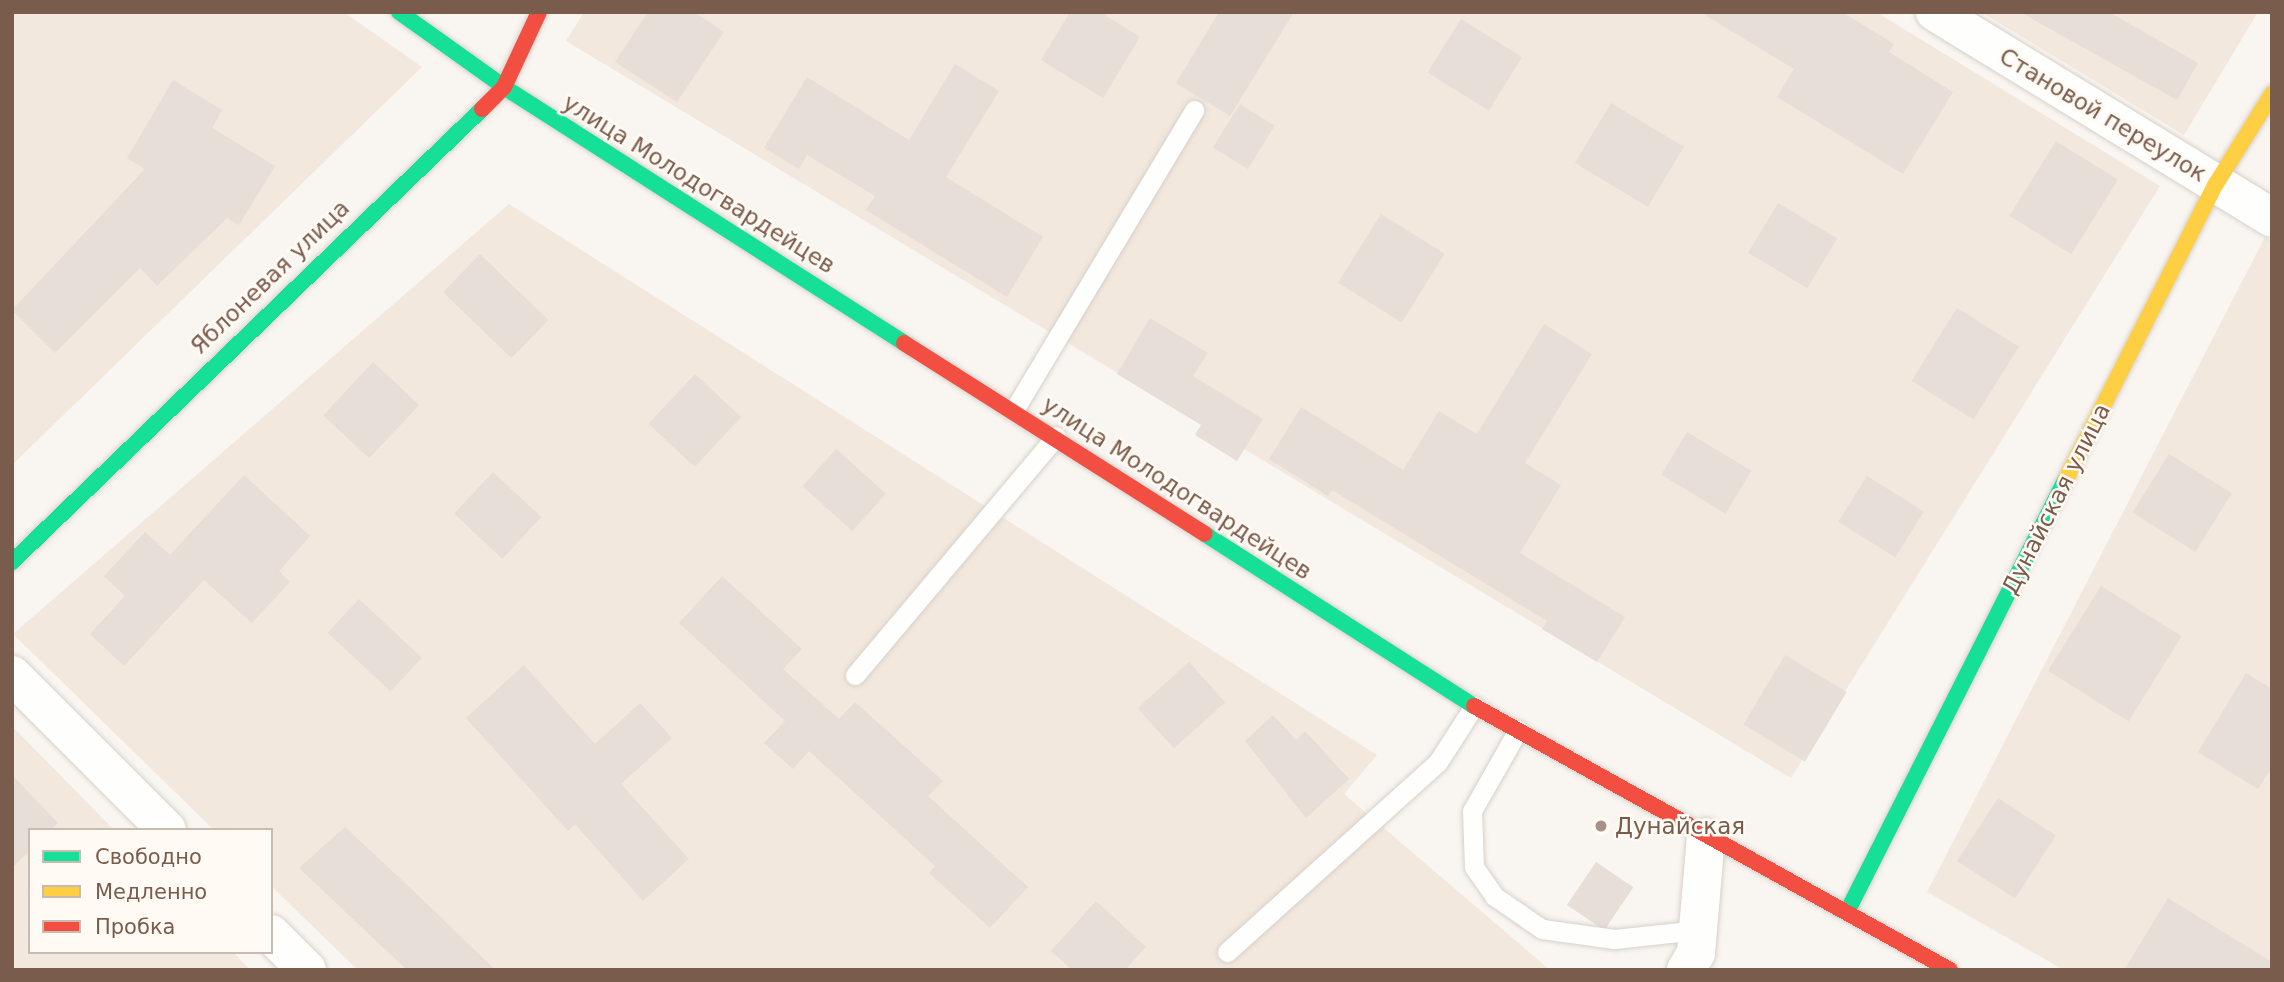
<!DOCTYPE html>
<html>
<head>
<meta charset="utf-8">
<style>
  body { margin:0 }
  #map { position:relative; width:2284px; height:982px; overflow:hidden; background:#f9f5f0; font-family:"DejaVu Sans",sans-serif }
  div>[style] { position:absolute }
  .residential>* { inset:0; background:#f2e8de }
  .building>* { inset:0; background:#e6ded7; transform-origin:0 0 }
  .roads { filter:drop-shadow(0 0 2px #d7d1cb) drop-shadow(0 0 2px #d7d1cb) }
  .lane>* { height:19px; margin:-9.5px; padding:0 9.5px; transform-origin:9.5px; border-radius:9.5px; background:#fefefd }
  .street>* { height:38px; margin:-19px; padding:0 19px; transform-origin:19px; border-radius:19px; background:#fefefd }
  .fast>* { height:16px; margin:-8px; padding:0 8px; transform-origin:8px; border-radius:8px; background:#16e098 }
  .slow>* { height:16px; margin:-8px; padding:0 8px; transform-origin:8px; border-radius:8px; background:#ffcf43 }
  .jam>* { height:16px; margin:-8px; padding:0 8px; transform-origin:8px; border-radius:8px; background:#f24e42 }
  .dots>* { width:19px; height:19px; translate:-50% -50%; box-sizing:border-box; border:4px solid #fffaf3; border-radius:50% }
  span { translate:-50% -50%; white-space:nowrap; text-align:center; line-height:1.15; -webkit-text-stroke:5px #fffaf3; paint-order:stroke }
  .street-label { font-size:23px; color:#7a5c4d }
  .poi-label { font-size:23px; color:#7a5c4d }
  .left { translate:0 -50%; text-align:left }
  .frame { position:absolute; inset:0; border:14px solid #7a5c4d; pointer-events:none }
  .legend { position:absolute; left:28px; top:828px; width:245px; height:126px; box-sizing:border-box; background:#fffaf3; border:2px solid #cabbb1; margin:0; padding:9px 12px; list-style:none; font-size:21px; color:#7a5c4d }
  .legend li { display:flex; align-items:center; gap:14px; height:35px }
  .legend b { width:35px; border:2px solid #cabbb1 }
</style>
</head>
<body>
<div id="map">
  <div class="residential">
    <i style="clip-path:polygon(12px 12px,344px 12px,422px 67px,12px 465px)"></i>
    <i style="clip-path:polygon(584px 12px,1876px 12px,2160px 186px,1791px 778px,566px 41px)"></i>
    <i style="clip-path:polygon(1981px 12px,2258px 12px,2184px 135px)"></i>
    <i style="clip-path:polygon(509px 204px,1377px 755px,1344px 794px,1550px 970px,358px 970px,271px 886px,271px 830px,214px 830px,13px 634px)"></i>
    <i style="clip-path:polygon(2265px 237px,2272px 241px,2272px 970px,2064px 970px,1927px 892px)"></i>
    <i style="clip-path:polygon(12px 726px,114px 830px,30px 830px,30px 952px,233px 952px,250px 970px,12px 970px)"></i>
  </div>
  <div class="building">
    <i style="clip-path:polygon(648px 12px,694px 12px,724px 32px,677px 102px,615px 62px)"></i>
    <i style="clip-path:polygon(1070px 12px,1100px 12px,1140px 37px,1103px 98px,1041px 60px)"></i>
    <i style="clip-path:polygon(1219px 12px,1294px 12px,1230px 116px,1176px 83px)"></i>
    <i style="clip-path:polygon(1700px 12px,1842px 12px,1894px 44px,1889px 52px,1953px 92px,1903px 174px,1777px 97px,1794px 69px)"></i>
    <i style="clip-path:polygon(2020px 12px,2109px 12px,2198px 63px,2177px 100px)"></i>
    <i style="left:1461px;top:19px;width:72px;height:63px;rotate:32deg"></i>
    <i style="clip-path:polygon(955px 64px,999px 91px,946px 177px,1043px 237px,1007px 297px,866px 210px,875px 196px,807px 155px,799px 169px,764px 148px,807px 77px,909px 140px)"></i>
    <i style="clip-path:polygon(173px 80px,222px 110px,212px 128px,275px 166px,239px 225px,227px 218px,157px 286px,140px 268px,55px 353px,12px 310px,145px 169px,127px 158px)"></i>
    <i style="left:1611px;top:103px;width:85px;height:70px;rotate:31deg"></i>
    <i style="left:1240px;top:104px;width:41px;height:51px;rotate:32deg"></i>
    <i style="left:2056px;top:141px;width:73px;height:88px;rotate:32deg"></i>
    <i style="left:1778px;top:203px;width:69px;height:58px;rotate:31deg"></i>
    <i style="left:1381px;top:214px;width:75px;height:81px;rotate:32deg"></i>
    <i style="left:480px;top:254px;width:95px;height:53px;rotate:44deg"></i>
    <i style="left:1957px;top:308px;width:73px;height:86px;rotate:32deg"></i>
    <i style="clip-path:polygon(1150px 318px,1208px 353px,1193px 376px,1263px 419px,1237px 461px,1195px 435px,1201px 425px,1117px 374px)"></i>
    <i style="clip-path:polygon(1544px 324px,1592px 354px,1525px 463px,1561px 485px,1520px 553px,1625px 617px,1597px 662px,1542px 629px,1547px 621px,1332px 490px,1328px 496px,1269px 459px,1301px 407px,1403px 470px,1439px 411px,1477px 434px)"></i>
    <i style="left:373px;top:362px;width:63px;height:73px;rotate:43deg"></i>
    <i style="left:695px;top:374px;width:63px;height:68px;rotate:43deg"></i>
    <i style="left:1687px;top:432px;width:75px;height:50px;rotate:31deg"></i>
    <i style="left:836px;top:449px;width:67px;height:50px;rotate:42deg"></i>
    <i style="left:2169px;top:454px;width:74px;height:69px;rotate:32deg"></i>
    <i style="left:493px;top:472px;width:66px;height:57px;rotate:43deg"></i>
    <i style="clip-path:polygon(244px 475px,310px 536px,279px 571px,290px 582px,252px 623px,204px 580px,124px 666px,90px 634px,125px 596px,104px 576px,145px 532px,170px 555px)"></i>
    <i style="left:1867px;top:476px;width:67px;height:54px;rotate:32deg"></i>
    <i style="clip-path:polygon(722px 576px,802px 649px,783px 669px,839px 719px,855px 702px,943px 781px,928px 796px,1028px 887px,990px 928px,929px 873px,935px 866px,809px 751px,793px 769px,764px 743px,785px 721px,679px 623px)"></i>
    <i style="left:2101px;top:586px;width:95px;height:100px;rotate:32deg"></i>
    <i style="left:359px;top:599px;width:86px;height:46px;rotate:43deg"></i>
    <i style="left:1785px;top:655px;width:72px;height:81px;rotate:31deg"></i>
    <i style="left:1189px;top:662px;width:54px;height:69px;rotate:48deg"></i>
    <i style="clip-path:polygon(524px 665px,595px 744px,640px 703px,672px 738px,621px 784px,689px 859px,643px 901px,575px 824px,568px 831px,466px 718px)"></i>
    <i style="clip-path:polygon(2246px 673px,2272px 689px,2272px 767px,2258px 789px,2198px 752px)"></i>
    <i style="clip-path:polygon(1273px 715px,1296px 740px,1305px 731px,1349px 779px,1306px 818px,1245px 741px)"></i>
    <i style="clip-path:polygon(12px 775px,58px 823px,51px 830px,30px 830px,30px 850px,12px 868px)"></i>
    <i style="left:1998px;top:798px;width:69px;height:75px;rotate:33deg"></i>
    <i style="clip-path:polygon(345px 827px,420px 897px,495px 970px,407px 970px,299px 868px)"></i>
    <i style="left:1596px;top:862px;width:45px;height:52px;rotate:34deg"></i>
    <i style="clip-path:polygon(2168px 898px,2272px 962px,2272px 970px,2124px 970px)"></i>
    <i style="clip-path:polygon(1096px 901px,1146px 947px,1125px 970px,1072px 970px,1051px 951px)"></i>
  </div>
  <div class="roads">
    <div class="lane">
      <i style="left:1014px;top:410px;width:350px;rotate:-59deg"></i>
      <i style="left:855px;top:675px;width:312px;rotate:-49.9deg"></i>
      <i style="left:1518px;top:730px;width:93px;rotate:119.6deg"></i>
      <i style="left:1472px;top:811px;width:56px;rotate:88deg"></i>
      <i style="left:1474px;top:867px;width:35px;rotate:55deg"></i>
      <i style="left:1494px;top:896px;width:58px;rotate:34.5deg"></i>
      <i style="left:1542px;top:929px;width:73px;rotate:7.9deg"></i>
      <i style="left:1614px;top:939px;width:84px;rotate:-6.1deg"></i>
      <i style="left:1227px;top:952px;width:284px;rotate:-42deg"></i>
      <i style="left:1438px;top:762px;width:67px;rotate:-57.3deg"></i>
    </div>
    <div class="street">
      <i style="left:1935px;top:12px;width:395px;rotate:31.4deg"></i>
      <i style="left:12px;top:675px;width:219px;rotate:45deg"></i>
      <i style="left:271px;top:934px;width:51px;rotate:45deg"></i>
      <i style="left:1686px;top:970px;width:20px;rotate:-60deg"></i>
      <i style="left:1696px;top:953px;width:116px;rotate:-85.1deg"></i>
    </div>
    <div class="fast">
      <i style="left:399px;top:12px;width:129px;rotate:35.5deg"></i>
      <i style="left:504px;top:87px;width:475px;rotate:32.6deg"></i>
      <i style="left:1205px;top:534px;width:319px;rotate:32.6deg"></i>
      <i style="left:12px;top:562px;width:653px;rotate:-43.94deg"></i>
      <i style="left:1849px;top:908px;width:479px;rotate:-63.2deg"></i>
    </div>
    <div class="slow">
      <i style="left:2065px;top:481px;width:333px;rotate:-63.1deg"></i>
      <i style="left:2216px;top:184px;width:106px;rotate:-58.1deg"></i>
    </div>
    <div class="jam">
      <i style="left:482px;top:109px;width:31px;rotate:-45deg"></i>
      <i style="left:504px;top:87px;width:83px;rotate:-65deg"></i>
      <i style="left:904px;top:343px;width:356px;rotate:32.4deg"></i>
      <i style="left:1474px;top:706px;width:544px;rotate:29.01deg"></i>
    </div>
  </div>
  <div class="dots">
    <i style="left:1601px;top:826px;background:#a69286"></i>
  </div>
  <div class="street-label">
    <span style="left:2103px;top:115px;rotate:31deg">Становой переулок</span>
    <span style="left:699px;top:184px;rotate:32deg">улица Молодогвардейцев</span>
    <span style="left:270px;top:277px;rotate:-44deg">Яблоневая улица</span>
    <span style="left:1177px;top:488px;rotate:33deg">улица Молодогвардейцев</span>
    <span style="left:2056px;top:499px;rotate:-63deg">Дунайская улица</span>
  </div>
  <div class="poi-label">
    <span class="left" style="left:1615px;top:826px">Дунайская</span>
  </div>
  <div class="frame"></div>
  <ul class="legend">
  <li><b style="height:9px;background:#16e098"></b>Свободно</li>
  <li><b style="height:9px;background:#ffcf43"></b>Медленно</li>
  <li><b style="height:9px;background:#f24e42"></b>Пробка</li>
  </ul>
</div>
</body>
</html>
